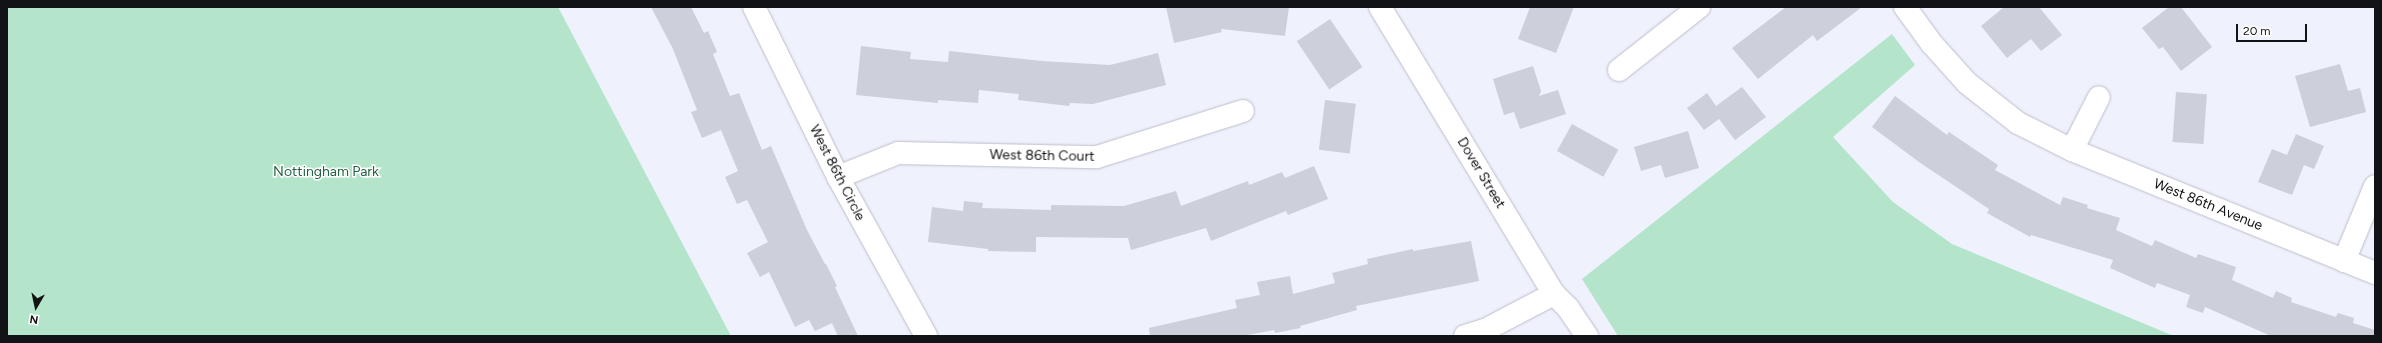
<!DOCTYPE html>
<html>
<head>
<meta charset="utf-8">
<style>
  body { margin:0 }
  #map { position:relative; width:2382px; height:343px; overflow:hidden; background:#eff1fd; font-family:Figtree,sans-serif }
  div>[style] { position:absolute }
  .green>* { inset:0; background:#b4e5ca }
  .building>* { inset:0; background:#cdcfdb; transform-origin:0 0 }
  .roads { filter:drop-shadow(0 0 1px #bcbec9) drop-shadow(0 0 1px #bcbec9) }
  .minor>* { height:22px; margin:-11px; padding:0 11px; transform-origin:11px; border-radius:11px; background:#fff }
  span { translate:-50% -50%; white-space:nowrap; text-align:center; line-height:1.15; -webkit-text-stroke:3px #fff; paint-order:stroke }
  .street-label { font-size:14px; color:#121316 }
  .park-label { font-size:14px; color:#256045 }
  .frame { position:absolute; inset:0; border:8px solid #121316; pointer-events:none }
  .north { position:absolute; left:16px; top:287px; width:40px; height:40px; -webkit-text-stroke:3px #fff; paint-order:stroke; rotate:189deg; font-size:11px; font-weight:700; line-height:16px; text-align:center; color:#121316 }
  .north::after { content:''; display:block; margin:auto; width:14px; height:18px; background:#121316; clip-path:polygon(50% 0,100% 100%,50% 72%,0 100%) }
  .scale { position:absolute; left:2236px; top:24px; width:71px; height:18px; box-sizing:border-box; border:2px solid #121316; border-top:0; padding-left:5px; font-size:12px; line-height:14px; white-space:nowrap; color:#121316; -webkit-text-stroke:3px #fff; paint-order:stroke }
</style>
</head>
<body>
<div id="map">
  <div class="green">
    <i style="clip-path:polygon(7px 7px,558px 7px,731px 336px,7px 336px)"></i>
    <i style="clip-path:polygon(1892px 34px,1915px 65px,1833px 137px,1893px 202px,1952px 244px,2174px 336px,1618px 336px,1582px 279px)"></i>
  </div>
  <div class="building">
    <i style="clip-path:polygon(651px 7px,691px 7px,704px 33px,708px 31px,717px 52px,713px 54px,730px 96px,739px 93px,762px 150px,771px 146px,807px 230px,825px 264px,826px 264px,837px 286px,835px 287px,858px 336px,838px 336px,832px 323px,815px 331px,809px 320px,795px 327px,769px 272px,760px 277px,747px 253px,768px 242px,747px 200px,737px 204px,725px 177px,738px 171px,721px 130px,702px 138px,691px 112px,697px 110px,673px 49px)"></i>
    <i style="clip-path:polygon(1166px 7px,1289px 7px,1285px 36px,1221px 29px,1222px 32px,1174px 43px)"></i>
    <i style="clip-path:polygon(1530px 7px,1574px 7px,1556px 53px,1518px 39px)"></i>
    <i style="clip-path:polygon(1786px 7px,1862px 7px,1817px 41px,1813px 35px,1758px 79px,1732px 48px)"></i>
    <i style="clip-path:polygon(2004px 7px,2039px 7px,2062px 35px,2041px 51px,2031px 39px,2007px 58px,1981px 26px)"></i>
    <i style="clip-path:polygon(2169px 7px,2181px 7px,2212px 47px,2181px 71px,2163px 47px,2159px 49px,2142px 28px)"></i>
    <i style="left:1330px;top:19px;width:58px;height:40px;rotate:56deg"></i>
    <i style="clip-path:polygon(861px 46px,911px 52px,910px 59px,948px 62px,949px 51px,1042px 61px,1110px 65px,1158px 53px,1166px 85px,1093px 104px,1070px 103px,1069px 106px,1018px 100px,1019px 94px,979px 90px,978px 103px,938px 100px,938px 103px,856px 95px)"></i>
    <i style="clip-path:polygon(2340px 64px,2348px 91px,2360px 88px,2366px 112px,2310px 127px,2295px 76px)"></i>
    <i style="clip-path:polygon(1533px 66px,1541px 91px,1539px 96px,1558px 90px,1566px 114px,1520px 129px,1514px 112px,1504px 115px,1493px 79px)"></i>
    <i style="clip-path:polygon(1742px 87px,1766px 117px,1735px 140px,1719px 119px,1704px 130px,1687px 108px,1707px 93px,1716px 106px)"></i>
    <i style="left:2176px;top:92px;width:31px;height:50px;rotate:4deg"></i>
    <i style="clip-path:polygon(1895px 96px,1947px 135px,1949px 132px,1998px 165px,1995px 170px,2060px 205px,2063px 197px,2088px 205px,2087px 208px,2120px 218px,2116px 230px,2152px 246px,2155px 240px,2196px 258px,2198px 254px,2236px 267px,2232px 280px,2273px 298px,2276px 291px,2292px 298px,2291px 302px,2336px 317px,2338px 313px,2354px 318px,2353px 323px,2375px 330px,2375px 336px,2271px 336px,2205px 307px,2203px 313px,2186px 307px,2190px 295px,2157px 283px,2155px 288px,2110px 268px,2113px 260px,2031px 235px,2030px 237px,1987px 213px,1989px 209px,1919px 162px,1872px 127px)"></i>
    <i style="left:1325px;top:100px;width:31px;height:50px;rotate:7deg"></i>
    <i style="left:1572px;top:124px;width:53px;height:31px;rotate:29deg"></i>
    <i style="clip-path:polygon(1688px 131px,1699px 168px,1665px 178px,1661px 165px,1641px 171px,1634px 147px)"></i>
    <i style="clip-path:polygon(2296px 134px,2324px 146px,2314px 169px,2304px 165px,2292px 195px,2258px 182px,2272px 149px,2287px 155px)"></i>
    <i style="clip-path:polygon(1314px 166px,1328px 199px,1288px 215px,1286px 211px,1211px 241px,1206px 228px,1131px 250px,1128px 238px,1036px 237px,1036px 252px,988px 251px,988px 249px,928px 242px,932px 207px,963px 211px,964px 201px,983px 203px,982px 208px,1051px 210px,1051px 205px,1124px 206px,1176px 191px,1181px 206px,1248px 181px,1249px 185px,1282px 172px,1285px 178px)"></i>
    <i style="clip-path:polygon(1471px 241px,1479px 281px,1356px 306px,1357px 310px,1300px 326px,1301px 328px,1275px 333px,1274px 330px,1242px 336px,1150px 336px,1149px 328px,1237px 308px,1235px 300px,1260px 295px,1257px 282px,1290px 276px,1293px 294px,1335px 283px,1332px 273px,1368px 264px,1367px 259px,1413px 249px,1413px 251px)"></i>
  </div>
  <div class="roads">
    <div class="minor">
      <i style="left:754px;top:7px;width:190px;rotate:63.7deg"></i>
      <i style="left:838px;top:177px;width:182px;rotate:61deg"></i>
      <i style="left:1380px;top:7px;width:336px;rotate:58.8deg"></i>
      <i style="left:1554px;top:294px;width:20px;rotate:45deg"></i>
      <i style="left:1568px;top:308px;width:34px;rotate:56deg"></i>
      <i style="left:1905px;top:7px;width:46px;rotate:53.9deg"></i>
      <i style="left:1932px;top:44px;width:52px;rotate:48.1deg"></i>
      <i style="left:1967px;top:83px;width:65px;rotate:38.1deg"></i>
      <i style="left:2018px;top:123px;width:60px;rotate:26.6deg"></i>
      <i style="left:2072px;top:150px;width:327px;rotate:22.1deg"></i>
      <i style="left:1619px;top:70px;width:102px;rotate:-38.2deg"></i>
      <i style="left:2072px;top:150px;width:59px;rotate:-63deg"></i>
      <i style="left:838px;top:177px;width:65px;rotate:-21.8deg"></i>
      <i style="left:898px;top:153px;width:199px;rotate:1.2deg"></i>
      <i style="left:1097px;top:157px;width:153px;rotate:-17.5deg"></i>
      <i style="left:2344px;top:261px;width:81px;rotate:-67.5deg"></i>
      <i style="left:1465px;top:336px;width:21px;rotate:-17deg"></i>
      <i style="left:1485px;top:330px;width:78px;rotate:-27.6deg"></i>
    </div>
  </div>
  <div class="street-label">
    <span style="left:1042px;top:156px;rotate:1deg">West 86th Court</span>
    <span style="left:837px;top:173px;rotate:63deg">West 86th Circle</span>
    <span style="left:1481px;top:173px;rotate:59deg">Dover Street</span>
    <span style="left:2208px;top:205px;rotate:22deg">West 86th Avenue</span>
  </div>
  <div class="park-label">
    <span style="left:326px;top:172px">Nottingham Park</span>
  </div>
  <div class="frame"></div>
  <div class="north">N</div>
  <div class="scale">20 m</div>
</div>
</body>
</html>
